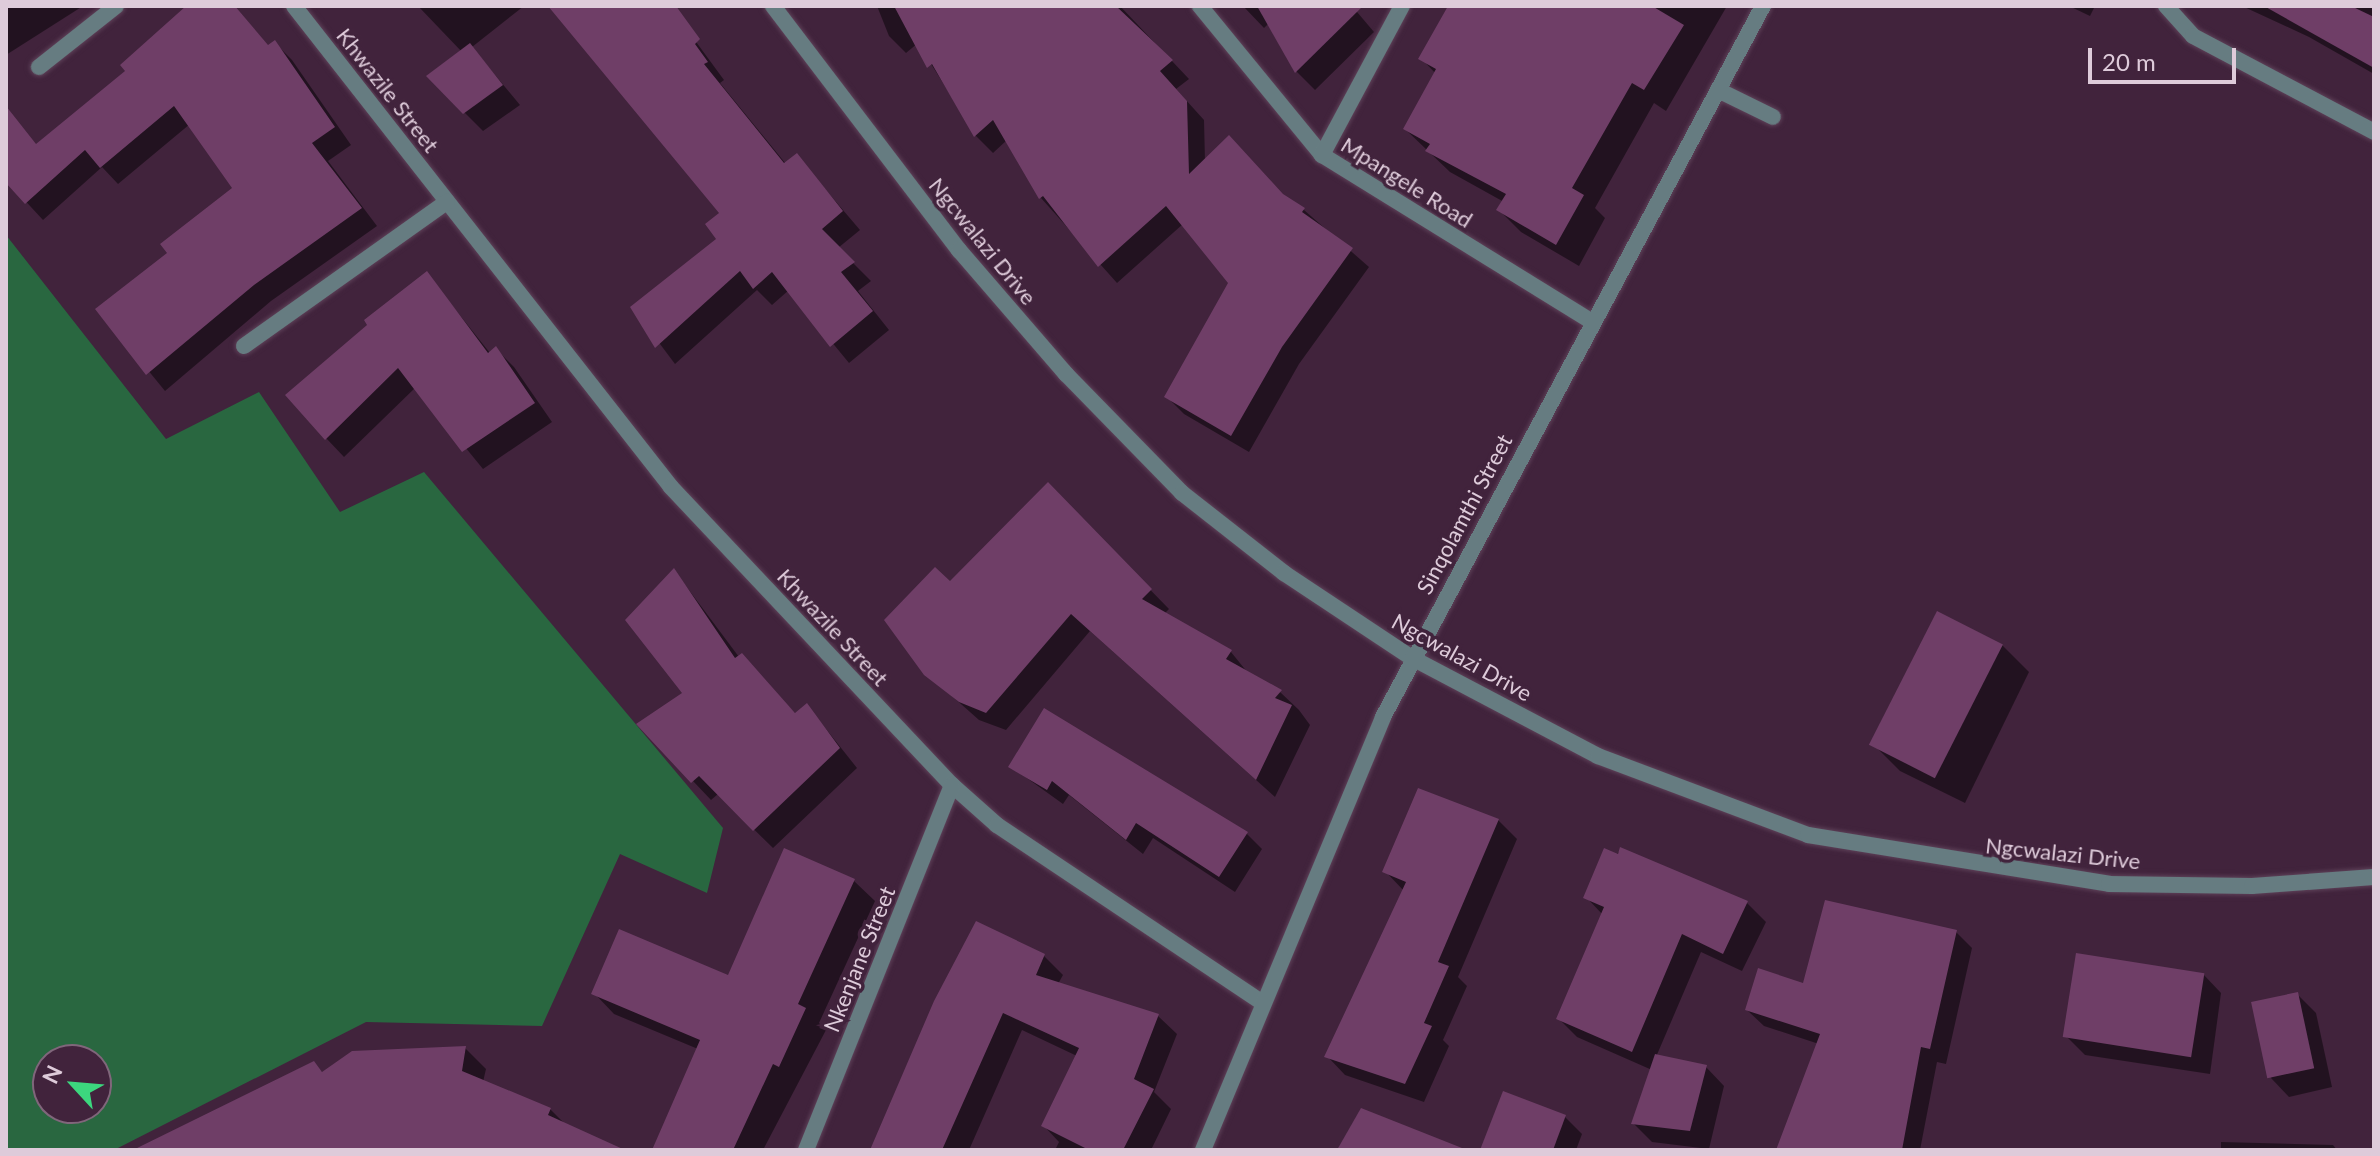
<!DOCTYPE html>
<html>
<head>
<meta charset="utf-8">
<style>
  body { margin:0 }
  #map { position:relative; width:2380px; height:1156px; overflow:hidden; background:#41233c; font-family:Lato,sans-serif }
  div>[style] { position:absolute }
  .forest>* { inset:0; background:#296740 }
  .shadow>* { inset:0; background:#0007 }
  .building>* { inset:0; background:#6f3e67; transform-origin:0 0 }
  .roads { filter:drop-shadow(0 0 2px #5d4158) drop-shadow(0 0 2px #5d4158) }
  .street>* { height:16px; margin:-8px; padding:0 8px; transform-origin:8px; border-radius:8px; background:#667c81 }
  span { translate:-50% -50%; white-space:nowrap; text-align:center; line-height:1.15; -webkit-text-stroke:7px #41233c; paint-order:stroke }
  .street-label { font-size:22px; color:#decbda }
  .frame { position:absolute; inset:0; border:8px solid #decbda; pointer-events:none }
  .north { position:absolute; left:32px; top:1044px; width:80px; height:80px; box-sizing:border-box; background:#41233c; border:2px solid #80667b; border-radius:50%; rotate:296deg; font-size:22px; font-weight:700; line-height:32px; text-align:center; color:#decbda }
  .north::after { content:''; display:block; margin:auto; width:28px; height:36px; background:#3cd77e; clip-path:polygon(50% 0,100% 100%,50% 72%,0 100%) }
  .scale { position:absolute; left:2088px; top:48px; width:148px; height:36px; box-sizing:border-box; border:4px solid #decbda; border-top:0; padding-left:10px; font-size:24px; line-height:28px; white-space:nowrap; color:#decbda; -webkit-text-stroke:6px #41233c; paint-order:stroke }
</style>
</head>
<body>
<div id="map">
  <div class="forest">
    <i style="clip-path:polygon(evenodd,6px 235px,166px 439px,259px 392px,340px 512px,424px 472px,723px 828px,707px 893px,620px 854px,542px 1026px,366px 1022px,114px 1150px,6px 1150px,6px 235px,48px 1060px,96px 1060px,96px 1108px,48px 1108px,48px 1060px)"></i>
  </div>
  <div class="shadow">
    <i style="clip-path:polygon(6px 6px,83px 6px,6px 55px)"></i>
    <i style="clip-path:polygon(189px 6px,235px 6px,269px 47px,275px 43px,292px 60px,351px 145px,328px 161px,377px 226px,271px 301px,165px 391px,98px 309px,170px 253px,235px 188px,190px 124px,118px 184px,102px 167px,43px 220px,6px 180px,6px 159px,37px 146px,128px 72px,122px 65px)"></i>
    <i style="clip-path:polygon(418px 6px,524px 6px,472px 47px,520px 105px,483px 131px,429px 77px,462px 52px)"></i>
    <i style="clip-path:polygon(550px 6px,658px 6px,691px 35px,724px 80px,720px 83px,786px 164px,797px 156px,860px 230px,838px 248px,871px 281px,858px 291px,889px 330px,849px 363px,789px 290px,772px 305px,757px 290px,675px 364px,633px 308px,718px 239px,722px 213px)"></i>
    <i style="clip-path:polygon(877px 6px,1120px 6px,1189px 79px,1176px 89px,1204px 120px,1205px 161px,1304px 210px,1369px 267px,1299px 364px,1249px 452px,1184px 414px,1166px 396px,1231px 283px,1183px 224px,1117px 283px,1041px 198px,1007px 140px,993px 153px,976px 136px,918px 43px,906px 53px,889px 36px)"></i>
    <i style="clip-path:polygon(1243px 6px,1352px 6px,1374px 32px,1315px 90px,1297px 72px,1269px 23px,1264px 28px)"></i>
    <i style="clip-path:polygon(1481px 6px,1727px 6px,1666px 111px,1654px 103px,1595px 208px,1605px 218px,1579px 266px,1521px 232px,1499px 210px,1504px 202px,1450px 172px,1405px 129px,1436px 74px,1421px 58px)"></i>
    <i style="clip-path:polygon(2069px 6px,2095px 6px,2090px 16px)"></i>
    <i style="clip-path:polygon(2242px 6px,2374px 6px,2374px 74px,2309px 37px)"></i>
    <i style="clip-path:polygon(427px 274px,490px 353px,496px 349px,514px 367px,552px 422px,483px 469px,416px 387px,344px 457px,326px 438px,370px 325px)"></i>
    <i style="clip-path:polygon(1048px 485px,1169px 609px,1164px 614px,1231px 652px,1248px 673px,1280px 692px,1299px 710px,1310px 725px,1275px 797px,1090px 631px,1006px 730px,979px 720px,926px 673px,950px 584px)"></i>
    <i style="clip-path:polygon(674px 570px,739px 657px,796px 714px,807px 705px,857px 768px,773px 848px,718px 794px,711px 800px,639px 724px,685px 694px)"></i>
    <i style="clip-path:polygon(2002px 645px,2029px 672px,1965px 803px,1900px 771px,1873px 744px)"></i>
    <i style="clip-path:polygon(1010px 766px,1246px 833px,1262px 849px,1235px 892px,1153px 838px,1143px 854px,1069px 795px,1063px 804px)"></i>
    <i style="clip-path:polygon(1498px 820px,1517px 839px,1458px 977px,1467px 986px,1443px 1040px,1449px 1046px,1424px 1102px,1345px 1075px,1327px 1056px,1404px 891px,1385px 871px)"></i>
    <i style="clip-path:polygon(1621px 849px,1747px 903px,1766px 922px,1742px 971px,1701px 952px,1656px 1057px,1706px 1067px,1724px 1086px,1709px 1149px,1652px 1142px,1634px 1124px,1652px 1070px,1577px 1037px,1559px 1019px,1603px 915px,1586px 897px)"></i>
    <i style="clip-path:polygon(854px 881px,875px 901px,819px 1023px,826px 1030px,763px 1150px,654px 1150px,698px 1049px,614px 1014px,594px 993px,729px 977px)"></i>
    <i style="clip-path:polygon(977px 924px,1044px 956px,1063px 975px,1058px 984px,1158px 1016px,1177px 1034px,1154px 1092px,1171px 1109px,1151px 1150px,1055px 1150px,1059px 1142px,1043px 1125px,1077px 1056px,1022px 1030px,969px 1150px,873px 1150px)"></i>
    <i style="clip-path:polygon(1956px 932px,1972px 948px,1946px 1064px,1937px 1062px,1920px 1150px,1778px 1150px,1819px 1044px,1764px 1026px,1747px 1010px)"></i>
    <i style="clip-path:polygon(2203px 974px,2221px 993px,2210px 1074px,2085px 1055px,2066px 1036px)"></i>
    <i style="clip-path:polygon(2297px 994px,2316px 1013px,2332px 1087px,2289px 1097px,2271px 1078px)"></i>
    <i style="clip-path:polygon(465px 1048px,486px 1069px,483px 1082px,550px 1109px,566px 1125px,621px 1150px,138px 1150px,314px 1064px,324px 1074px)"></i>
    <i style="clip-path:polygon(1565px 1117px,1582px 1134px,1576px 1150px,1482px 1150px)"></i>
    <i style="clip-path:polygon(2221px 1142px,2333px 1145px,2337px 1150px,2221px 1150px)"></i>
  </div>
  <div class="building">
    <i style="clip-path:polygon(186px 6px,235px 6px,268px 45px,275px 40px,335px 127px,312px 143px,362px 208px,254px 285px,146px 375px,95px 309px,167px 253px,160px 244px,232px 188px,174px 106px,100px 168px,85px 150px,25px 204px,6px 183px,6px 106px,36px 144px,125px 71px,120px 65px)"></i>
    <i style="clip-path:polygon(548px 6px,676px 6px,700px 39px,695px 44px,708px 62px,704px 64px,784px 163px,797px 153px,843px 211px,822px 229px,855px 262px,841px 272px,873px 311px,830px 347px,772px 272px,753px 289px,740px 271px,655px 348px,630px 307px,716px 239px,705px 224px,719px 213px)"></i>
    <i style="clip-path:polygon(894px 6px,1116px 6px,1173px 60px,1160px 71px,1187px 101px,1189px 174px,1229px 135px,1283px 194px,1305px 208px,1302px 212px,1353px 248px,1282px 347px,1231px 436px,1164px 397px,1228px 283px,1166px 206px,1098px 267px,1043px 196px,1039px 199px,993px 120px,974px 137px,932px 64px,927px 68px)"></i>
    <i style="clip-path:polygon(1257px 6px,1363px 6px,1295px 73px)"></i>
    <i style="clip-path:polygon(1448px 6px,1652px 6px,1684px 25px,1644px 90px,1632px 83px,1572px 188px,1584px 195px,1556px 245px,1496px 210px,1506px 194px,1425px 151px,1430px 144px,1403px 129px,1436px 69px,1418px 59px)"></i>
    <i style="clip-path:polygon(2264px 6px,2351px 6px,2374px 17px,2374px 68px)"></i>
    <i style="clip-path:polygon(470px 43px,503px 85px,463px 114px,426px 76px)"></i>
    <i style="clip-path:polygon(427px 271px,488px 353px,496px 346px,535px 403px,462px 452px,398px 368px,325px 440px,285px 395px,367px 325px,364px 320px)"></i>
    <i style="clip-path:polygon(1048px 482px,1152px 589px,1142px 599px,1232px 650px,1226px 659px,1282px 690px,1275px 698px,1292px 705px,1256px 780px,1071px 614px,986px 713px,959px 702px,924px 675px,884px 620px,935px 567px,950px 581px)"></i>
    <i style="clip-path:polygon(674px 568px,735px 658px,742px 653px,795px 713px,807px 703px,840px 748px,753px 831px,699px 776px,691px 783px,636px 724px,682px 693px,625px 620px)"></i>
    <i style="left:1937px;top:611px;width:74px;height:150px;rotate:27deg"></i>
    <i style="clip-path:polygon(1044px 708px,1248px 832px,1219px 877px,1136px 823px,1126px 840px,1052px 781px,1047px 790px,1008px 767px)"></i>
    <i style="clip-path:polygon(1418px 788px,1499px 819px,1438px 962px,1449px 966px,1424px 1023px,1432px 1026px,1405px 1084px,1324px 1057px,1406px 882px,1382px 872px)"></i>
    <i style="clip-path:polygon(1620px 847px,1748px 901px,1723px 954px,1682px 934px,1632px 1052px,1556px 1019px,1604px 907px,1583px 898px,1604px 848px,1618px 854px)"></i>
    <i style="clip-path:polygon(784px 848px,855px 879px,798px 1004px,806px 1008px,779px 1067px,773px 1064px,733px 1150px,652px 1150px,700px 1040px,591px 994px,619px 929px,728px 975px)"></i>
    <i style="clip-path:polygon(1825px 900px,1957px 930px,1930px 1049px,1921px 1047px,1902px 1150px,1776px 1150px,1820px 1034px,1745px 1010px,1758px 968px,1803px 983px)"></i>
    <i style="clip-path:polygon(976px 921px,1045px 954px,1036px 975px,1159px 1014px,1134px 1079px,1154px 1089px,1123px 1150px,1089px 1150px,1041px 1126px,1079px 1048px,1003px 1013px,942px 1150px,870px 1150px,934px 1001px)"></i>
    <i style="left:2076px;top:953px;width:130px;height:85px;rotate:9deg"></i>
    <i style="left:2298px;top:992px;width:78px;height:48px;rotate:78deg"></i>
    <i style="clip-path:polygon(466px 1046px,462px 1071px,551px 1108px,548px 1115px,625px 1150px,133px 1150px,314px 1061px,322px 1072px,352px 1051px)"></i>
    <i style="clip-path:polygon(1655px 1054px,1707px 1065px,1690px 1131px,1631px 1124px)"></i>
    <i style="clip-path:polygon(1503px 1091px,1566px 1115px,1553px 1150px,1480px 1150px)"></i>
    <i style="clip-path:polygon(1361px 1108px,1462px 1148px,1462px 1150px,1337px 1150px)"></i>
  </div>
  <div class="roads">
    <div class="street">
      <i style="left:294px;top:6px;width:611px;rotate:51.91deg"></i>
      <i style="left:671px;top:487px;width:410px;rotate:46.7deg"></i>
      <i style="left:952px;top:785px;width:60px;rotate:41.6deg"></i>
      <i style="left:997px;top:825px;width:318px;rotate:33.8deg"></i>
      <i style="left:773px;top:6px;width:307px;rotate:52.7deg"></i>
      <i style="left:959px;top:250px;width:164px;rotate:49.2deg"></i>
      <i style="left:1066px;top:374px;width:166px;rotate:45.7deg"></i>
      <i style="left:1182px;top:493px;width:130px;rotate:38.1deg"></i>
      <i style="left:1284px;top:573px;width:154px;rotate:33.6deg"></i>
      <i style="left:1412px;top:658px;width:210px;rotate:27.8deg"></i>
      <i style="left:1598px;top:756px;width:224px;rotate:20.6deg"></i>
      <i style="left:1808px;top:835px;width:305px;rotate:9.2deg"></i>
      <i style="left:2109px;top:884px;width:143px;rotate:0.8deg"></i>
      <i style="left:2252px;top:886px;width:122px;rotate:-4.2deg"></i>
      <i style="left:1200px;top:6px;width:193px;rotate:50.7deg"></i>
      <i style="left:1322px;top:155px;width:317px;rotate:31.7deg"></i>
      <i style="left:2166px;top:6px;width:40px;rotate:48deg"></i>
      <i style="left:2193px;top:36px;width:205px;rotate:27.9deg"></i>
      <i style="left:39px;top:67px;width:98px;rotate:-38.4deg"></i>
      <i style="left:1718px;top:90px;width:61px;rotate:26.1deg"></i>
      <i style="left:1322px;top:155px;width:169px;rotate:-61.8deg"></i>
      <i style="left:244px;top:346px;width:249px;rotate:-35.4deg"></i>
      <i style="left:806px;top:1150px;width:393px;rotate:-68.2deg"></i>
      <i style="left:1203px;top:1150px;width:469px;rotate:-67.4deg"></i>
      <i style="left:1383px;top:717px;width:806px;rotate:-61.88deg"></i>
    </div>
  </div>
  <div class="street-label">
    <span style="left:388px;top:90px;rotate:52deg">Khwazile Street</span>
    <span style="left:1407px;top:182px;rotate:32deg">Mpangele Road</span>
    <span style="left:983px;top:241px;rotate:51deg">Ngcwalazi Drive</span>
    <span style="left:1464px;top:514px;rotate:-62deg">Sinqolamthi Street</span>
    <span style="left:833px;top:627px;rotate:47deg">Khwazile Street</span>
    <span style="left:1462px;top:657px;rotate:29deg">Ngcwalazi Drive</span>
    <span style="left:2063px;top:853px;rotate:6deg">Ngcwalazi Drive</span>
    <span style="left:859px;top:959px;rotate:-68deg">Nkenjane Street</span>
  </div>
  <div class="frame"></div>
  <div class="north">N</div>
  <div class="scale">20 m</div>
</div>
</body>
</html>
